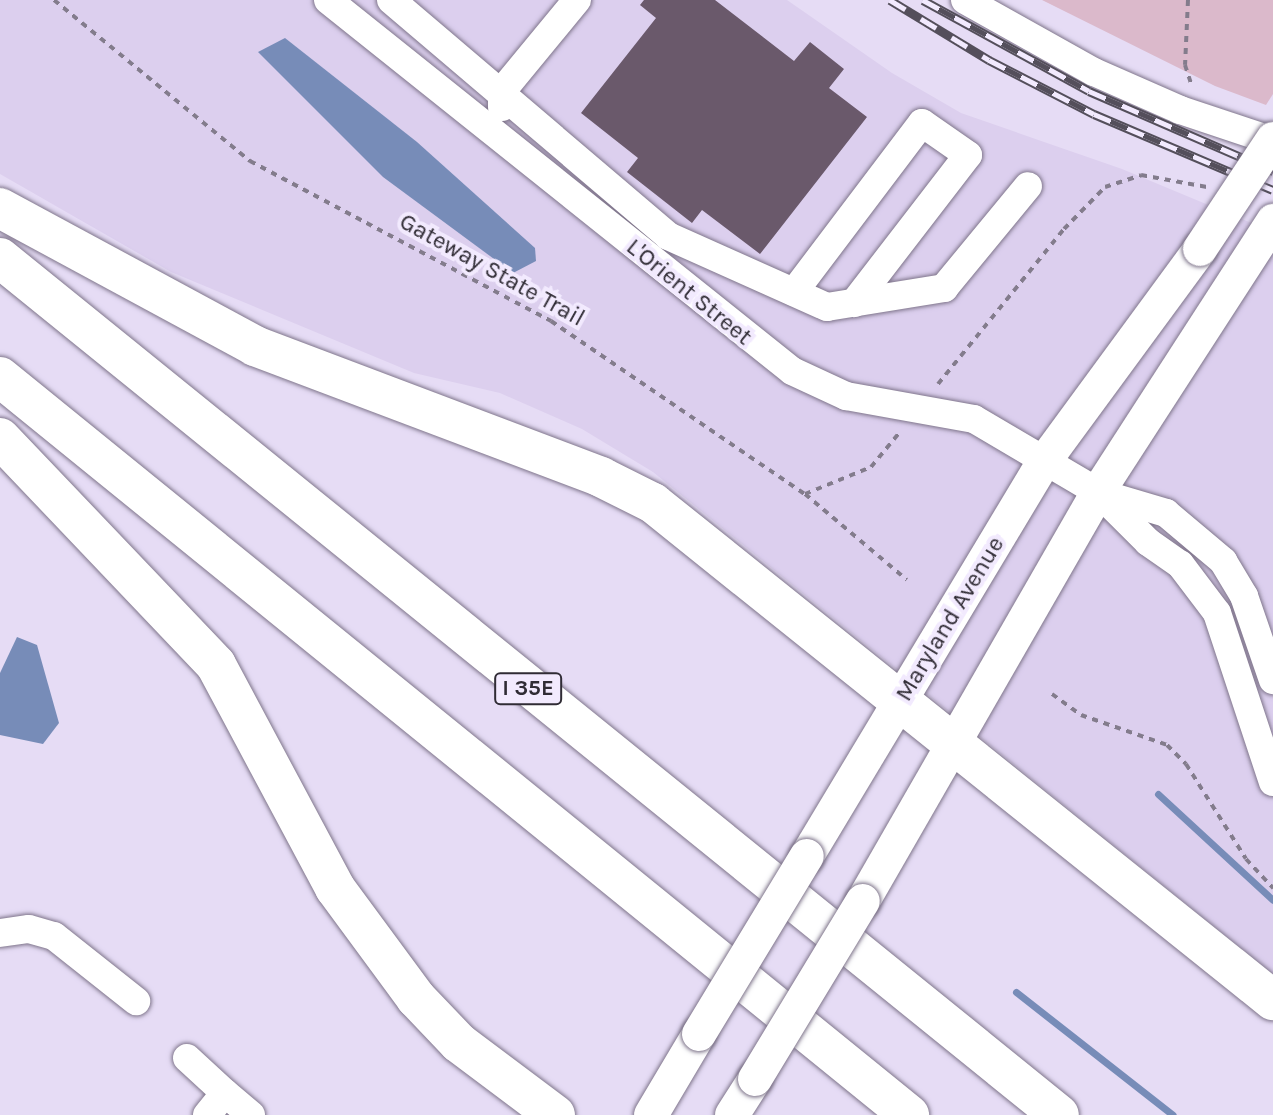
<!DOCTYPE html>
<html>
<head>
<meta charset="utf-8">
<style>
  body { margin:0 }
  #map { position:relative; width:1273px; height:1115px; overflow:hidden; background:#e6dcf5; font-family:Karla,sans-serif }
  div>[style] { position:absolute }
  .built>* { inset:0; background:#dccfee }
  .green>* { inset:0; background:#dbb9cb }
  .water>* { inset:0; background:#778cb8 }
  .stream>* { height:7px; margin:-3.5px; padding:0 3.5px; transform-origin:3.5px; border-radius:3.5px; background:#778cb8 }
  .building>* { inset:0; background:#6a596b }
  .path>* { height:4px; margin-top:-2px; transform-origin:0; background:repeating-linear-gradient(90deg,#837c8c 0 6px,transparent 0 12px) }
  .roads { filter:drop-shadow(0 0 2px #7f758b) drop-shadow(0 0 2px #7f758b) }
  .minor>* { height:28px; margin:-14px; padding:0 14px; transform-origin:14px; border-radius:14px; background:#fff }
  .major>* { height:34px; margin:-17px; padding:0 17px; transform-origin:17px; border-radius:17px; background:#fff }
  .highway>* { height:40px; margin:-20px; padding:0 20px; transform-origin:20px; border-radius:20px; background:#fff }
  .rail>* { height:9px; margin-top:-4.5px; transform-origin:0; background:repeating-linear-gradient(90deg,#f2eafe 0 18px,#544f5b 0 36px); box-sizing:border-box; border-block:2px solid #544f5b }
  .bridges { filter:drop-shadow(0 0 2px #7f758b) drop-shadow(0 0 2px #7f758b) }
  .major-bridge>* { height:34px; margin:-17px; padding:0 17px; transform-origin:17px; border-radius:17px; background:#fff }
  span { translate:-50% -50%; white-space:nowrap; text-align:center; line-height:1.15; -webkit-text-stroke:8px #f2eafe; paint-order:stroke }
  .shield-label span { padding:2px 6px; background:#f2eafe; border:2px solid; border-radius:6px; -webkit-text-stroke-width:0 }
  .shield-label { font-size:22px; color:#302c35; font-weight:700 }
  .street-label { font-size:24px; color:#302c35 }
</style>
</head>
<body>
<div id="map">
  <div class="built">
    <i style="clip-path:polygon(0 0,787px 0,892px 73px,961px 113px,1122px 169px,1273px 232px,1273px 974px,653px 472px,582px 429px,500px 393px,414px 373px,171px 272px,0 174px)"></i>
  </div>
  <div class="green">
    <i style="clip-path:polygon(1042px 0,1273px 0,1273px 94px,1266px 105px,1215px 86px)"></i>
  </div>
  <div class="water">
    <i style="clip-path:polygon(285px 38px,417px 142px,535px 248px,536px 261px,513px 273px,383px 177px,258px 52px)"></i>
    <i style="clip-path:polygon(17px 637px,37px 645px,59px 723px,43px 744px,0 735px,0 673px)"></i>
  </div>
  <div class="stream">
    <i style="left:1158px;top:794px;width:156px;rotate:42.7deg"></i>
    <i style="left:1016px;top:992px;width:199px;rotate:38.1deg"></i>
  </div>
  <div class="building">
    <i style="clip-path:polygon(644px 0,715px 0,794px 61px,810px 42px,844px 69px,829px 88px,867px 117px,760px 254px,702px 210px,692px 223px,627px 172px,638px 158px,581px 113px,656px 18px,640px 5px)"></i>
  </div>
  <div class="path">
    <i style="left:54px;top:0;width:254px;rotate:39.4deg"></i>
    <i style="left:250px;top:161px;width:341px;rotate:28deg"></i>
    <i style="left:551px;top:321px;width:307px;rotate:34.3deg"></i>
    <i style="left:805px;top:494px;width:133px;rotate:40.1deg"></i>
    <i style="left:1188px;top:0;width:65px;rotate:92.6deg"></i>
    <i style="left:1185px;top:65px;width:22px;rotate:72deg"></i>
    <i style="left:938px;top:384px;width:200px;rotate:-50.9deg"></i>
    <i style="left:1064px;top:229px;width:59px;rotate:-45.7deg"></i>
    <i style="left:1105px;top:187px;width:38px;rotate:-18deg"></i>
    <i style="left:1141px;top:175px;width:67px;rotate:10.3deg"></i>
    <i style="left:805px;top:494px;width:71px;rotate:-22.2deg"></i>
    <i style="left:871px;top:467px;width:45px;rotate:-50.4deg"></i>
    <i style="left:1052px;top:694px;width:36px;rotate:36deg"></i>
    <i style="left:1081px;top:715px;width:91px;rotate:19.2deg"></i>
    <i style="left:1167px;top:745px;width:27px;rotate:45deg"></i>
    <i style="left:1186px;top:764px;width:112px;rotate:57.7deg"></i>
    <i style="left:1246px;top:859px;width:40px;rotate:47deg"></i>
  </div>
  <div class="roads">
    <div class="minor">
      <i style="left:328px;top:0;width:594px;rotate:38.64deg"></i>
      <i style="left:792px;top:371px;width:60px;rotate:24.8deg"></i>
      <i style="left:846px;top:396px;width:130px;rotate:10.2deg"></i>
      <i style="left:974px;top:419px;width:144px;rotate:30.5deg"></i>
      <i style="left:1098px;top:492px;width:71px;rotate:45deg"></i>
      <i style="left:1148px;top:542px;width:39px;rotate:35deg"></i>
      <i style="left:1180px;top:564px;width:61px;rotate:52.9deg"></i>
      <i style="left:1217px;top:613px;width:178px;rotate:71.7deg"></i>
      <i style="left:391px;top:0;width:364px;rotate:40.4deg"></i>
      <i style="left:668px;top:236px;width:174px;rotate:24.1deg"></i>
      <i style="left:827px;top:307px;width:119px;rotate:-9.2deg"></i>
      <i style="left:944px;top:288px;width:132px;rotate:-50.5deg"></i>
      <i style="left:965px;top:0;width:148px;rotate:29.2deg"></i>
      <i style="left:1094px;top:72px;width:94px;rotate:23.8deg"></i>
      <i style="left:1180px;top:110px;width:98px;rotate:18.4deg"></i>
      <i style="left:502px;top:107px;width:16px;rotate:-90deg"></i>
      <i style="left:502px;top:91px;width:118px;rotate:-50.5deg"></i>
      <i style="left:794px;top:292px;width:212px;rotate:-52.9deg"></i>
      <i style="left:922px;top:123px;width:56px;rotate:34.8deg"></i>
      <i style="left:968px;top:155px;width:187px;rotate:127.6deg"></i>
      <i style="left:1102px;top:494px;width:67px;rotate:16.5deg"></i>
      <i style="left:1166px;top:513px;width:75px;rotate:40.1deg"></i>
      <i style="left:1223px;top:561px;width:41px;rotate:59deg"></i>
      <i style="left:1244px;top:596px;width:89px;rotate:71deg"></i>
      <i style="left:0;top:933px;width:29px;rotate:-8deg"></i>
      <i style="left:29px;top:929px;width:26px;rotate:16deg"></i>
      <i style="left:54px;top:936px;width:105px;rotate:38.4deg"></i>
      <i style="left:187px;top:1058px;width:52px;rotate:42.6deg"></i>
      <i style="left:207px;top:1115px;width:28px;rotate:-51deg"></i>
      <i style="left:225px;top:1093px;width:34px;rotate:40deg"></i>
    </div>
    <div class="major">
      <i style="left:807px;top:856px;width:463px;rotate:-59deg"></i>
      <i style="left:1046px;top:459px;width:260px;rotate:-53.7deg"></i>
      <i style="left:863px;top:901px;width:472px;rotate:-60.1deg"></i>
      <i style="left:1098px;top:492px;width:323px;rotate:-57.1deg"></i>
      <i style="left:651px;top:1115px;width:94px;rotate:-59.3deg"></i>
      <i style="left:732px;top:1115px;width:43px;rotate:-57.4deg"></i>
    </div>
    <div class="highway">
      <i style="left:0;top:208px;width:290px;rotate:28.4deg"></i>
      <i style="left:255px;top:346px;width:370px;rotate:20.7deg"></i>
      <i style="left:601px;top:477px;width:58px;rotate:26.6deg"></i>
      <i style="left:653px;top:503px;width:795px;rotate:38.72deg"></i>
      <i style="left:0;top:258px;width:1362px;rotate:38.98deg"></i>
      <i style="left:0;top:377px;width:1171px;rotate:39.07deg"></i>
      <i style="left:0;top:438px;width:313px;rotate:46.4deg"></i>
      <i style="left:216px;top:665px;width:253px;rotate:61.9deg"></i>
      <i style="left:335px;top:888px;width:137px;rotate:53.6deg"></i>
      <i style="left:416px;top:998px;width:62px;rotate:46.3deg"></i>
      <i style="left:459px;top:1043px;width:120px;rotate:36.9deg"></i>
    </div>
  </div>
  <div class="rail">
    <i style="left:890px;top:0;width:116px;rotate:31.2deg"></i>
    <i style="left:989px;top:60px;width:118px;rotate:27.2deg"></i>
    <i style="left:1094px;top:114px;width:194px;rotate:23deg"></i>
    <i style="left:923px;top:0;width:189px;rotate:28.7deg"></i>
    <i style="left:1089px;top:91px;width:201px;rotate:23.5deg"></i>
  </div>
  <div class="bridges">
    <div class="major-bridge">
      <i style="left:1200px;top:249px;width:132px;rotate:-56.4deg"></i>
      <i style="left:699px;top:1034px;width:208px;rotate:-58.8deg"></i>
      <i style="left:755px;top:1079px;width:208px;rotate:-58.8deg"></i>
    </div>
  </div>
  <div class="shield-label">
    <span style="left:528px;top:689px">I 35E</span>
  </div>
  <div class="street-label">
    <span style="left:492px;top:270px;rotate:29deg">Gateway State Trail</span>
    <span style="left:689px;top:292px;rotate:39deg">L'Orient Street</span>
    <span style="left:950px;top:619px;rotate:-59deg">Maryland Avenue</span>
  </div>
</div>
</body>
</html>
